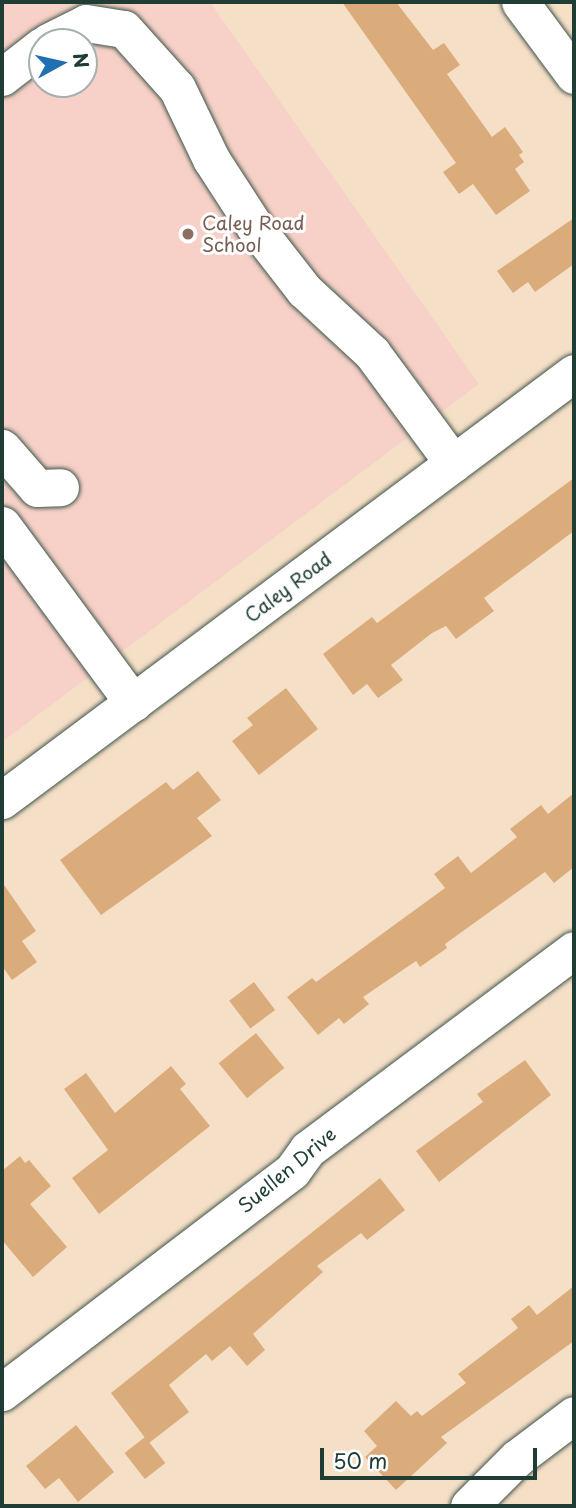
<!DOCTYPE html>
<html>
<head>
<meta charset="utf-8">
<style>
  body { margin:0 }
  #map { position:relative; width:576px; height:1508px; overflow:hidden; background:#f6dfc7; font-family:"Playpen Sans",sans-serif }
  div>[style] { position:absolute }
  .built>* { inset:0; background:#f7d1c7 }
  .building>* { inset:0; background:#dbac7b; transform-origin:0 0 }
  .roads { filter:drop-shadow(0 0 2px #3f554a) drop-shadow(0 0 2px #3f554a) }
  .minor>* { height:37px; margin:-18.5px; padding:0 18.5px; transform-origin:18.5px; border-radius:18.5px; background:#fff }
  .dots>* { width:19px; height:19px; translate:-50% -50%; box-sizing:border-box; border:4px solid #fff; border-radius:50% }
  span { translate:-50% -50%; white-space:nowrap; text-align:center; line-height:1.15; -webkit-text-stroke:6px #fff; paint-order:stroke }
  .education-label { font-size:19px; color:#785e54 }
  .left { translate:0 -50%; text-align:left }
  .street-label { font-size:19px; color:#1f3d34 }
  .frame { position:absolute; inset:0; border:4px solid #1f3d34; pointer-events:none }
  .north { position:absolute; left:28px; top:28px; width:70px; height:70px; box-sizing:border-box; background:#fff; border:2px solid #a5b1ae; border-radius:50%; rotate:82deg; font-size:19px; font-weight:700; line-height:28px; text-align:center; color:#1f3d34 }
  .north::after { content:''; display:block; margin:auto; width:24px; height:32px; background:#1f6fb2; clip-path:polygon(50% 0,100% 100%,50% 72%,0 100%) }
  .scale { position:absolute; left:320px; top:1448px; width:217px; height:32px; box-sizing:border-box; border:4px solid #1f3d34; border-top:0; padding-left:9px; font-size:21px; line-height:24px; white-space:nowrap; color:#1f3d34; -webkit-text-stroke:5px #fff; paint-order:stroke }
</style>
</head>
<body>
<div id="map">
  <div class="built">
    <i style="clip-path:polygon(evenodd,2px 2px,210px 2px,479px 384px,2px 742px,2px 2px,42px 42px,84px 42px,84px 84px,42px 84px,42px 42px)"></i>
  </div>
  <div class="building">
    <i style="clip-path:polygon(342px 2px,396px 2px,433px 50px,444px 43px,460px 65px,447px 74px,492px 137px,505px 127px,523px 152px,519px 155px,524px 162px,515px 169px,530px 191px,496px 215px,473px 184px,459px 194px,443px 172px,456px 163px)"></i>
    <i style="clip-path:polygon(574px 218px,574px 264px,535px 292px,528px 282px,513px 293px,497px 271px)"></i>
    <i style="clip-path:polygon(574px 478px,574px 531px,484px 598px,494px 611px,456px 639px,446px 626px,432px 633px,391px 665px,403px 680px,378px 698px,367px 684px,353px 695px,323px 654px,372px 617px,377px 623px)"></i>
    <i style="clip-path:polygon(286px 688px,318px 729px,259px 775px,232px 741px,253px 725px,247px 718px)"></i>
    <i style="clip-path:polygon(198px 771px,221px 800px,197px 818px,212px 836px,101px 915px,60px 860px,166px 782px,173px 790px)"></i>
    <i style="clip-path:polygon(574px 793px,574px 867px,554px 883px,545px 872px,445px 944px,447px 948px,420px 967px,416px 961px,363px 997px,369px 1004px,344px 1024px,339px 1018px,318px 1035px,287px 997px,312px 978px,316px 982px,445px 888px,434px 874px,458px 856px,471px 873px,517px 837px,510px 829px,541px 805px,548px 814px)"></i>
    <i style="clip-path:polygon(2px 882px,36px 931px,22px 941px,37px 962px,12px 980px,2px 966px)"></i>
    <i style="left:254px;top:982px;width:35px;height:31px;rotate:53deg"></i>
    <i style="left:256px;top:1033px;width:45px;height:48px;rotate:51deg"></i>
    <i style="clip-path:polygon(525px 1060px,551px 1095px,439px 1182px,416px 1151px,483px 1102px,477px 1094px)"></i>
    <i style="clip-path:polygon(171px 1066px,186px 1084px,180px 1089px,210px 1126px,99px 1214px,72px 1178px,108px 1150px,64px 1089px,86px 1073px,115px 1113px)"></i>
    <i style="clip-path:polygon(20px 1156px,25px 1163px,29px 1160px,51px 1186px,30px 1204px,67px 1247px,33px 1277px,2px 1240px,2px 1171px)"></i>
    <i style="clip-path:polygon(380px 1178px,405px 1210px,367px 1240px,361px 1233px,317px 1266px,323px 1272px,253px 1334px,265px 1350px,247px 1366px,230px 1346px,212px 1361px,206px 1354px,169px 1385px,189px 1412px,149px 1443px,111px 1393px)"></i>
    <i style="clip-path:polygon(574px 1286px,574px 1341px,441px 1437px,447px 1443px,396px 1490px,365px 1457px,377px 1446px,364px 1431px,396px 1401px,411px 1416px,417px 1411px,422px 1416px,466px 1383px,458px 1374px,518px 1328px,511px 1319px,529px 1305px,537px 1315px)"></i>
    <i style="clip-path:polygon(76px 1425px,114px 1472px,78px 1502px,59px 1478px,45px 1489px,26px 1466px)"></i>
    <i style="left:145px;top:1437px;width:33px;height:26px;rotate:52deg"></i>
  </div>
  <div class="roads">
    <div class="minor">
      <i style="left:520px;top:2px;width:91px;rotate:53.5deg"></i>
      <i style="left:48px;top:42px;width:42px;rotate:-26.6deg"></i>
      <i style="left:86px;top:23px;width:38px;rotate:9deg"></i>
      <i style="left:124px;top:29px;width:79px;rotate:48.1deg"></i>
      <i style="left:177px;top:88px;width:79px;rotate:64.4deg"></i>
      <i style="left:211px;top:159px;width:81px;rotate:57.1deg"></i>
      <i style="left:255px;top:227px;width:80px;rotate:52.1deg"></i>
      <i style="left:304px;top:290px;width:93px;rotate:42.8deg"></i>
      <i style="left:372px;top:353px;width:137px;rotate:53.6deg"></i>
      <i style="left:2px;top:77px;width:51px;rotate:-37.8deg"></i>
      <i style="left:2px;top:448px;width:53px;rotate:48.8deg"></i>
      <i style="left:37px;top:488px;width:23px;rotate:-2deg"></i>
      <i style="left:2px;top:525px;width:221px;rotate:53.6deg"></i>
      <i style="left:2px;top:800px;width:714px;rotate:-36.74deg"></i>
      <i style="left:2px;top:1392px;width:365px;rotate:-37.3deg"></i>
      <i style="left:292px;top:1171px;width:27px;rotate:-54deg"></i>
      <i style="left:308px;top:1149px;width:332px;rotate:-36.8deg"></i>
      <i style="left:469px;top:1506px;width:68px;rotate:-45deg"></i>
      <i style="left:517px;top:1458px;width:71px;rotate:-37deg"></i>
    </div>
  </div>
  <div class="dots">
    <i style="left:188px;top:234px;background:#8d6e63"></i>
  </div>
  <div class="education-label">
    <span class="left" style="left:202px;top:234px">Caley Road<br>School</span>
  </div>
  <div class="street-label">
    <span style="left:288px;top:587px;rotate:-37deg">Caley Road</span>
    <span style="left:287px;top:1170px;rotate:-40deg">Suellen Drive</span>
  </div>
  <div class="frame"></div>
  <div class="north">N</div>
  <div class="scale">50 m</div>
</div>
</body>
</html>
